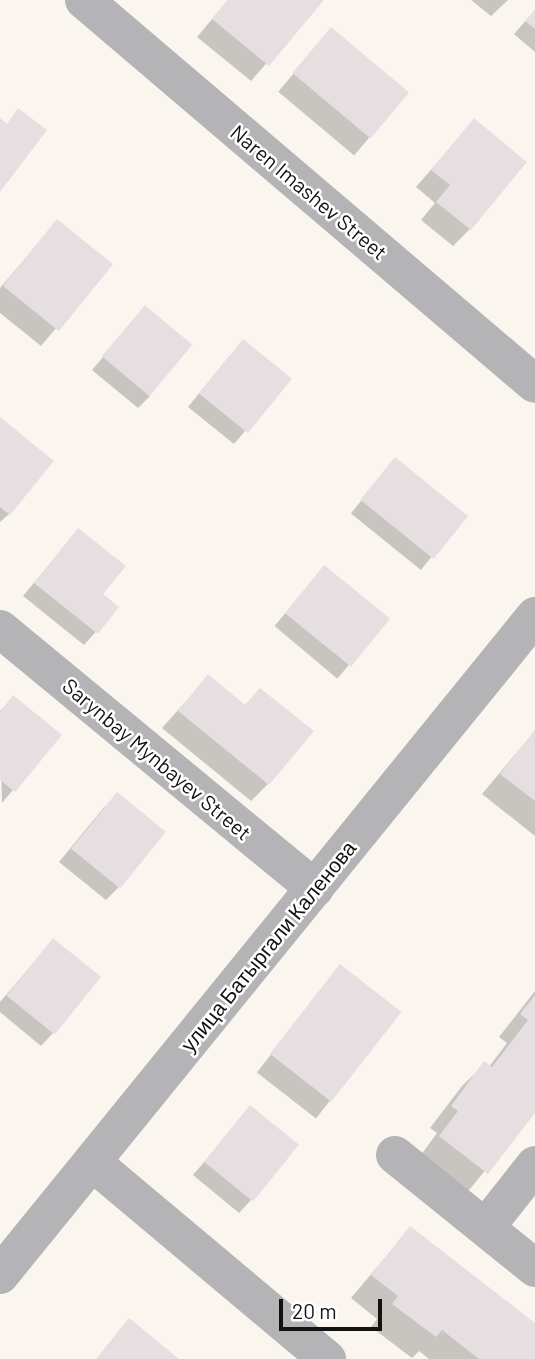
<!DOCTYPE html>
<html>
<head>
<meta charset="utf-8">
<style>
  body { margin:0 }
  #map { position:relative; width:535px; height:1359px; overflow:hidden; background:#faf6ef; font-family:Barlow,sans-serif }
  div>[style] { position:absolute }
  .shadow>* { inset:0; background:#0003; transform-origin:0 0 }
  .building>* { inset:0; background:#e6dfe2; transform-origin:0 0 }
  .minor>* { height:38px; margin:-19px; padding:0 19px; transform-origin:19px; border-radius:19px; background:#b4b4b7 }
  span { translate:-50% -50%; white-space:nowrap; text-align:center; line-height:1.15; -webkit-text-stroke:5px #fff; paint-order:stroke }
  .street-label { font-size:21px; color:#131210 }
  .scale { position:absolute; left:279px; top:1299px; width:103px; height:32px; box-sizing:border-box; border:4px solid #131210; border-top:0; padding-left:9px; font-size:21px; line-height:24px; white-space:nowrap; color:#131210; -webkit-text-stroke:5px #fff; paint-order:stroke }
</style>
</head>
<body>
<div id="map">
  <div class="shadow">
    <i style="clip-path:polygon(228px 0,322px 0,251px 81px,197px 37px)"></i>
    <i style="clip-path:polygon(471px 0,508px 0,491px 16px)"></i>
    <i style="clip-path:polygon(535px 10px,535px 52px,514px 34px)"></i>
    <i style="left:331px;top:29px;width:99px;height:82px;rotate:40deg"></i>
    <i style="clip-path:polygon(474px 120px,470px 229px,453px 246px,421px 220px,435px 203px,416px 187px)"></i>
    <i style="clip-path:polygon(57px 221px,110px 264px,41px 346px,0 313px,0 288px)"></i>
    <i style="clip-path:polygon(145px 307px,150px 396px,138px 408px,92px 370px)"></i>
    <i style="clip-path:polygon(231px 354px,290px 379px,234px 444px,188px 407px)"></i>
    <i style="clip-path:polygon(0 420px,9px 514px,0 522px)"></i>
    <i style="left:395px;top:459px;width:90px;height:70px;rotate:39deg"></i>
    <i style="clip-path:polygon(78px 530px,100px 595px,117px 608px,84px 645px,23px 596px)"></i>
    <i style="left:324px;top:567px;width:82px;height:77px;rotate:40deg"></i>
    <i style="clip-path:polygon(208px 677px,244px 706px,260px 690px,268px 784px,251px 801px,162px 728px)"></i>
    <i style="clip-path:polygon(13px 698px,59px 735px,2px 803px,0 711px)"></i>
    <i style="clip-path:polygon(535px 731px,535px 836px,482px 794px)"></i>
    <i style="clip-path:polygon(105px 806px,118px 888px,106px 900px,59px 862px)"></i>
    <i style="clip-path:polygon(53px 940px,53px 1033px,41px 1046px,0 1012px,0 1002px)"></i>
    <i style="left:340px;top:966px;width:75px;height:135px;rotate:38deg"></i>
    <i style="clip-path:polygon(535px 991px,535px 1110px,465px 1195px,418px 1159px,437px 1133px,430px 1128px,462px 1086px,485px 1064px,489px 1067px,507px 1043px,499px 1037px)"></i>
    <i style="clip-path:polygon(251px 1107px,251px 1200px,239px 1213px,193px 1175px)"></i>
    <i style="clip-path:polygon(410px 1228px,535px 1326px,535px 1359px,429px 1359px,419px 1351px,412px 1358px,371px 1327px,377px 1319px,351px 1298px)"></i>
  </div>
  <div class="building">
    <i style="clip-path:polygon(228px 0,324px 0,269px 66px,212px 19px)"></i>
    <i style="clip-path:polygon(535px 10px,535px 29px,525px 21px)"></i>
    <i style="left:331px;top:27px;width:102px;height:60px;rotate:40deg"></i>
    <i style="clip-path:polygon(18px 108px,47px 130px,0 192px,0 118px,7px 124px)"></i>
    <i style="clip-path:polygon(474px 118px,527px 162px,471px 230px,436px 202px,450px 185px,431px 170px)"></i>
    <i style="left:57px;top:219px;width:72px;height:86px;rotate:39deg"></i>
    <i style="left:145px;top:305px;width:62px;height:67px;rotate:40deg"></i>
    <i style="left:243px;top:339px;width:63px;height:70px;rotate:39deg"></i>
    <i style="clip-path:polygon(0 417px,54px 461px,10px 515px,0 507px)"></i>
    <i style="left:395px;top:457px;width:94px;height:55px;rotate:39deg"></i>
    <i style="clip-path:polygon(78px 528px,126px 566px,103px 594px,119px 607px,98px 634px,34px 583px)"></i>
    <i style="left:324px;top:565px;width:85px;height:62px;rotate:39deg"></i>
    <i style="clip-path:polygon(208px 674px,245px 705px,260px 688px,314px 731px,269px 785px,178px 711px)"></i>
    <i style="clip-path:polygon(13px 695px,62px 735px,15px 792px,0 780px,0 712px)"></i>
    <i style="clip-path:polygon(535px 730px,535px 801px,500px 774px)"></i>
    <i style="left:117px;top:792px;width:63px;height:73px;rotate:39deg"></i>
    <i style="left:53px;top:938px;width:62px;height:74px;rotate:39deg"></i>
    <i style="left:340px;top:964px;width:78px;height:114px;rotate:38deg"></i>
    <i style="clip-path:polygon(535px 995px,535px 1113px,488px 1174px,439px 1136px,458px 1111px,451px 1106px,484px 1061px,492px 1067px,528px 1020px,520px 1014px)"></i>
    <i style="left:250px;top:1105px;width:63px;height:73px;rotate:39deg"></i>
    <i style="clip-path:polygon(410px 1226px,535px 1323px,535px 1359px,479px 1359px,442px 1330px,436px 1337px,392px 1304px,398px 1296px,371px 1275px)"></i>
    <i style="clip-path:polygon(129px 1318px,179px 1359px,96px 1359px)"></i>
  </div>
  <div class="minor">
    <i style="left:84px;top:0;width:592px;rotate:40.41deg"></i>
    <i style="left:0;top:629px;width:408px;rotate:39.5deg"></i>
    <i style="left:395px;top:1155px;width:180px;rotate:38.9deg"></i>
    <i style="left:92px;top:1162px;width:307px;rotate:40deg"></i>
    <i style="left:486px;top:1227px;width:79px;rotate:-51.7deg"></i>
    <i style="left:0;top:1275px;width:849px;rotate:-50.93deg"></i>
  </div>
  <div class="street-label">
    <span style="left:309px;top:192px;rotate:40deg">Naren Imashev Street</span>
    <span style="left:157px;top:759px;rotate:40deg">Sarynbay Mynbayev Street</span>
    <span style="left:268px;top:946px;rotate:-51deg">улица Батыргали Каленова</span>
  </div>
  <div class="scale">20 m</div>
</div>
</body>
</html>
